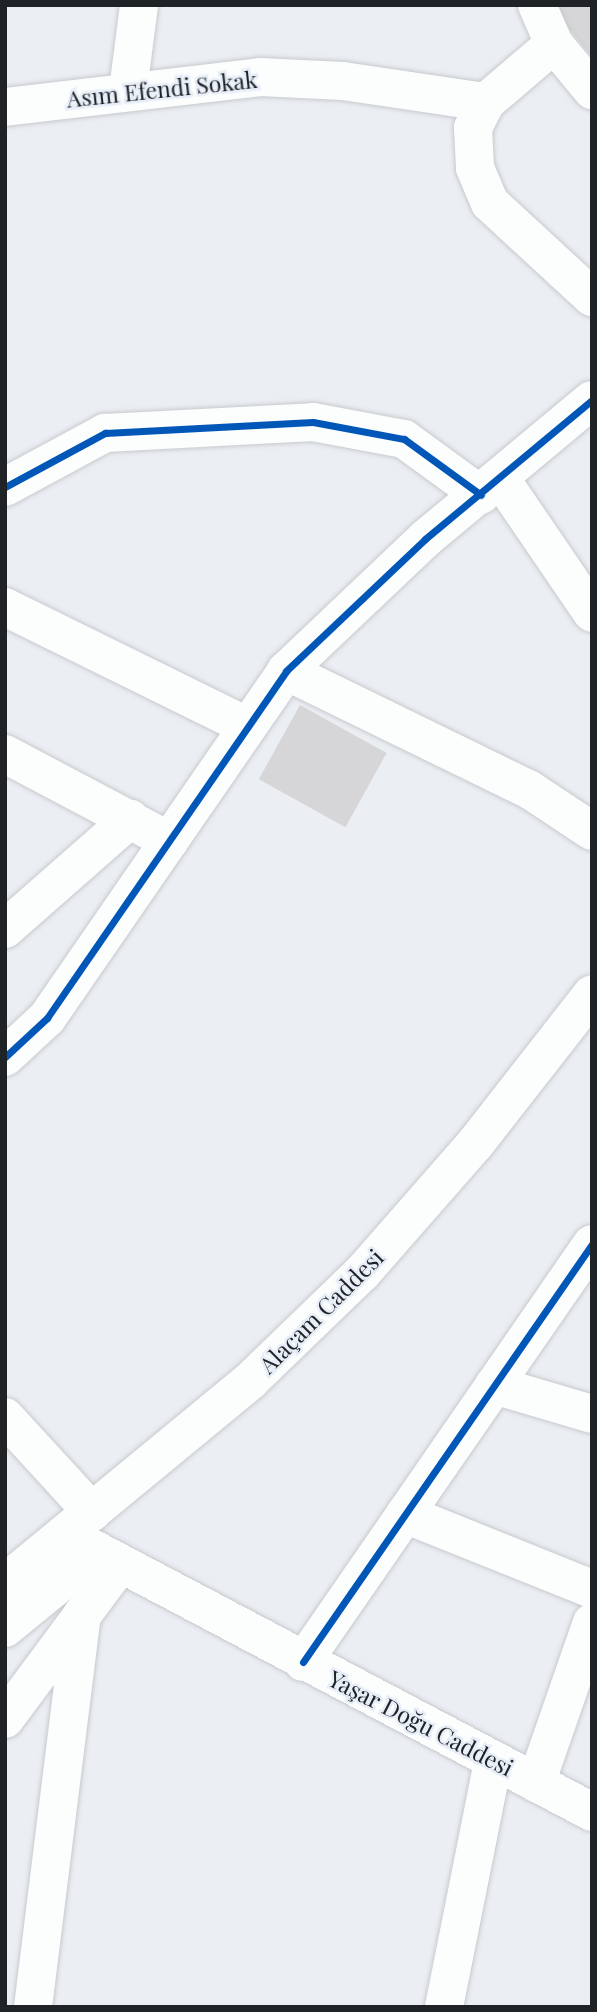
<!DOCTYPE html>
<html>
<head>
<meta charset="utf-8">
<style>
  body { margin:0 }
  #map { position:relative; width:597px; height:2012px; overflow:hidden; background:#ebeff4; font-family:"Playfair Display",serif }
  div>[style] { position:absolute }
  .building>* { inset:0; background:#d6d5d7; transform-origin:0 0 }
  .roads { filter:drop-shadow(0 0 2px #c7cacd) drop-shadow(0 0 2px #c7cacd) }
  .minor>* { height:38px; margin:-19px; padding:0 19px; transform-origin:19px; border-radius:19px; background:#fcfdfd }
  .major>* { height:38px; margin:-19px; padding:0 19px; transform-origin:19px; border-radius:19px; background:#fcfdfd }
  .cycleway>* { height:7px; margin:-3.5px; padding:0 3.5px; transform-origin:3.5px; border-radius:3.5px; background:#0057b8 }
  span { translate:-50% -50%; white-space:nowrap; text-align:center; line-height:1.15; -webkit-text-stroke:5px #e7eef8; paint-order:stroke }
  .street-label { font-size:23px; color:#202326 }
  .frame { position:absolute; inset:0; border:7px solid #202326; pointer-events:none }
</style>
</head>
<body>
<div id="map">
  <div class="building">
    <i style="clip-path:polygon(554px 5px,592px 5px,592px 57px,560px 18px)"></i>
    <i style="left:300px;top:705px;width:99px;height:85px;rotate:29deg"></i>
  </div>
  <div class="roads">
    <div class="minor">
      <i style="left:537px;top:5px;width:43px;rotate:66.4deg"></i>
      <i style="left:554px;top:44px;width:60px;rotate:50.4deg"></i>
      <i style="left:554px;top:44px;width:89px;rotate:139.5deg"></i>
      <i style="left:486px;top:102px;width:29px;rotate:117deg"></i>
      <i style="left:473px;top:128px;width:40px;rotate:87.1deg"></i>
      <i style="left:475px;top:168px;width:38px;rotate:67deg"></i>
      <i style="left:490px;top:203px;width:139px;rotate:42.7deg"></i>
      <i style="left:128px;top:90px;width:86px;rotate:-82.6deg"></i>
      <i style="left:5px;top:107px;width:257px;rotate:-6.7deg"></i>
      <i style="left:260px;top:77px;width:83px;rotate:2.8deg"></i>
      <i style="left:343px;top:81px;width:145px;rotate:8.4deg"></i>
      <i style="left:500px;top:478px;width:163px;rotate:55.7deg"></i>
      <i style="left:5px;top:487px;width:114px;rotate:-28.4deg"></i>
      <i style="left:105px;top:433px;width:208px;rotate:-3deg"></i>
      <i style="left:313px;top:422px;width:93px;rotate:10.6deg"></i>
      <i style="left:404px;top:439px;width:95px;rotate:36deg"></i>
      <i style="left:5px;top:607px;width:270px;rotate:26.2deg"></i>
      <i style="left:286px;top:671px;width:271px;rotate:26deg"></i>
      <i style="left:530px;top:790px;width:74px;rotate:33.5deg"></i>
      <i style="left:5px;top:754px;width:186px;rotate:27.9deg"></i>
      <i style="left:5px;top:929px;width:167px;rotate:-41.3deg"></i>
      <i style="left:5px;top:1057px;width:57px;rotate:-42.9deg"></i>
      <i style="left:47px;top:1018px;width:421px;rotate:-55.4deg"></i>
      <i style="left:286px;top:671px;width:192px;rotate:-43.5deg"></i>
      <i style="left:425px;top:539px;width:217px;rotate:-39.8deg"></i>
      <i style="left:494px;top:1385px;width:102px;rotate:16.5deg"></i>
      <i style="left:5px;top:1417px;width:129px;rotate:47.5deg"></i>
      <i style="left:405px;top:1514px;width:201px;rotate:21.9deg"></i>
      <i style="left:303px;top:1662px;width:508px;rotate:-55.34deg"></i>
      <i style="left:5px;top:1719px;width:193px;rotate:-53.4deg"></i>
      <i style="left:536px;top:1783px;width:170px;rotate:-70.8deg"></i>
      <i style="left:33px;top:2007px;width:395px;rotate:-82.9deg"></i>
      <i style="left:444px;top:2007px;width:251px;rotate:-78.7deg"></i>
    </div>
    <div class="major">
      <i style="left:65px;top:1534px;width:596px;rotate:27.81deg"></i>
      <i style="left:5px;top:1583px;width:318px;rotate:-39.5deg"></i>
      <i style="left:250px;top:1381px;width:156px;rotate:-44deg"></i>
      <i style="left:362px;top:1273px;width:171px;rotate:-48.8deg"></i>
      <i style="left:475px;top:1144px;width:190px;rotate:-52deg"></i>
      <i style="left:5px;top:1628px;width:120px;rotate:-39.3deg"></i>
    </div>
  </div>
  <div class="cycleway">
    <i style="left:5px;top:487px;width:114px;rotate:-28.4deg"></i>
    <i style="left:105px;top:433px;width:208px;rotate:-3deg"></i>
    <i style="left:313px;top:422px;width:93px;rotate:10.6deg"></i>
    <i style="left:404px;top:439px;width:95px;rotate:36deg"></i>
    <i style="left:5px;top:1057px;width:57px;rotate:-42.9deg"></i>
    <i style="left:47px;top:1018px;width:421px;rotate:-55.4deg"></i>
    <i style="left:286px;top:671px;width:192px;rotate:-43.5deg"></i>
    <i style="left:425px;top:539px;width:217px;rotate:-39.8deg"></i>
    <i style="left:303px;top:1662px;width:508px;rotate:-55.34deg"></i>
  </div>
  <div class="street-label">
    <span style="left:162px;top:89px;rotate:-6deg">Asım Efendi Sokak</span>
    <span style="left:321px;top:1311px;rotate:-45deg">Alaçam Caddesi</span>
    <span style="left:421px;top:1723px;rotate:27deg">Yaşar Doğu Caddesi</span>
  </div>
  <div class="frame"></div>
</div>
</body>
</html>
